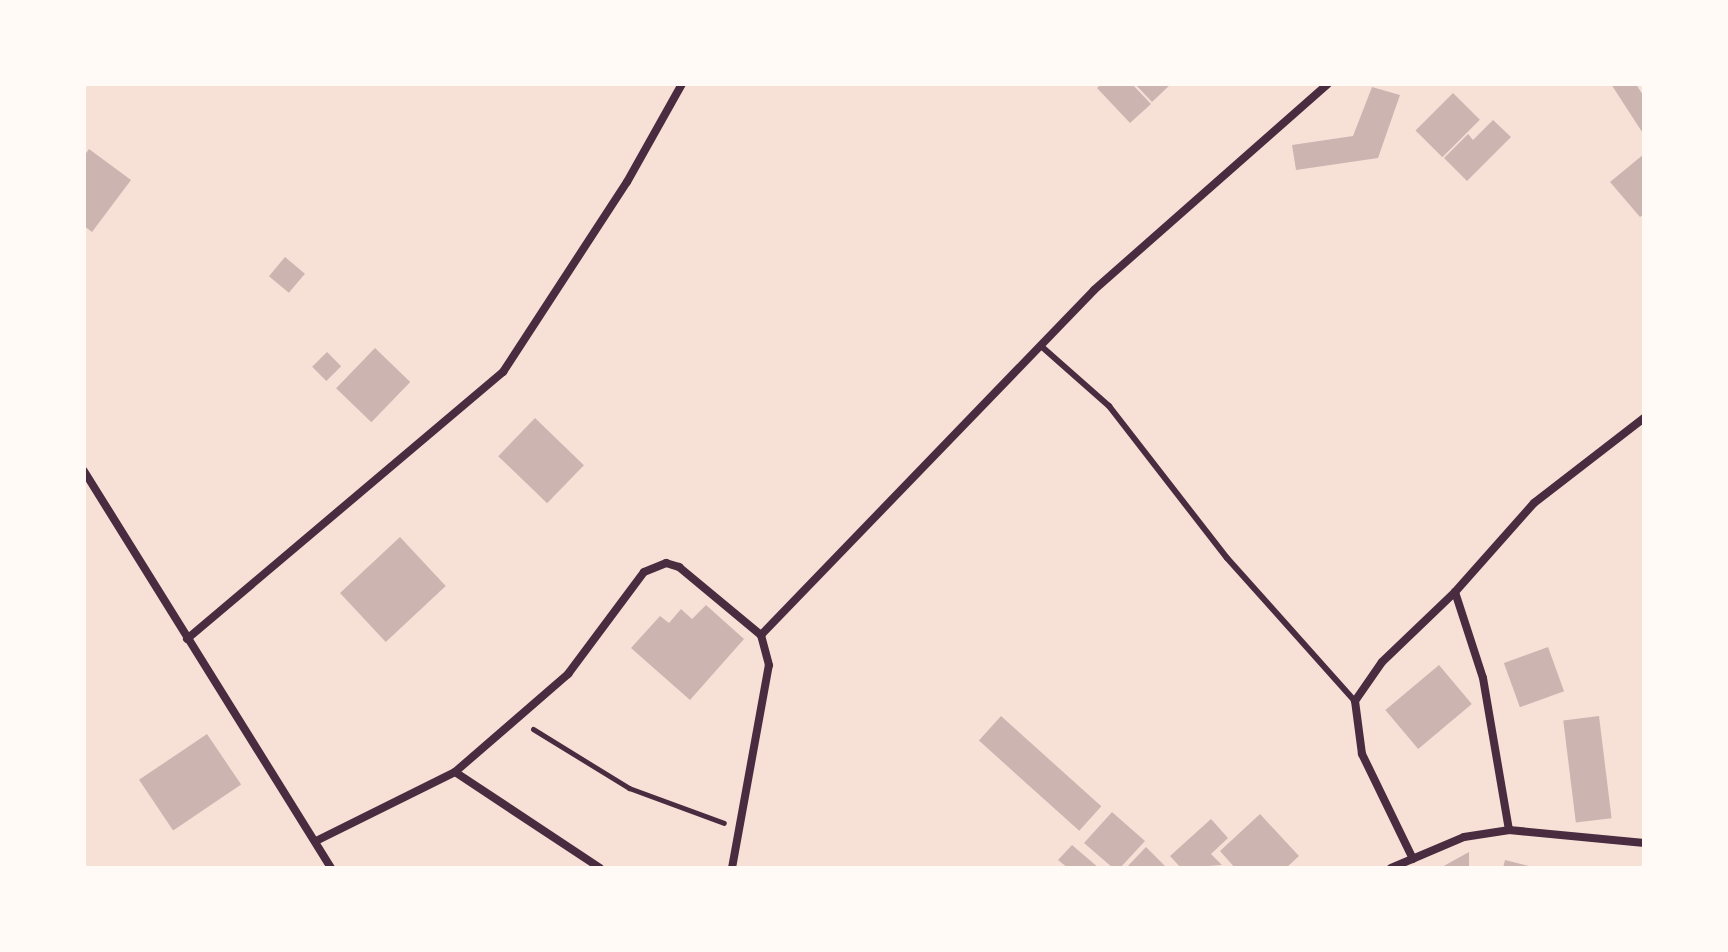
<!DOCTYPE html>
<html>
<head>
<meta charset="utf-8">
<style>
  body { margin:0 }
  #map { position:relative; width:1728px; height:952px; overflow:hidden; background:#f7e1d7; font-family:Lora,serif }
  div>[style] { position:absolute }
  .building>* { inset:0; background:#ccb4b1; transform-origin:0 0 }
  .path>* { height:5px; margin:-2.5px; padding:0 2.5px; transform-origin:2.5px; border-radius:2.5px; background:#4a2c40 }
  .service>* { height:6px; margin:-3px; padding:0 3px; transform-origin:3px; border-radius:3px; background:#4a2c40 }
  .minor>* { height:8px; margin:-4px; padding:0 4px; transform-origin:4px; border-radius:4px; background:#4a2c40 }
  span { translate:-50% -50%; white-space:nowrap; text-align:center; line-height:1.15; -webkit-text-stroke:8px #fffaf5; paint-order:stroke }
  .frame { position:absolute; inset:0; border:86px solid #fffaf5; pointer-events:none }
</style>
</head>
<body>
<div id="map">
  <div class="building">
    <i style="clip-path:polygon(1101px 84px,1132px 84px,1151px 104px,1130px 123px,1097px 88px)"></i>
    <i style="clip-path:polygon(1135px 84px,1171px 84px,1152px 102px)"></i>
    <i style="clip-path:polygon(1611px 84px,1636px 84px,1644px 97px,1644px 135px)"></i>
    <i style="clip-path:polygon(1372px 87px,1400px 95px,1378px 158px,1296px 170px,1292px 145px,1353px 136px)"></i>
    <i style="left:1453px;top:93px;width:38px;height:53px;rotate:45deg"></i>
    <i style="clip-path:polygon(1493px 120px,1511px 137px,1467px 181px,1444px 158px,1468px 134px,1473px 140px)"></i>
    <i style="clip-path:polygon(89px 149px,131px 180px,92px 232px,84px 226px,84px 156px)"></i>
    <i style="clip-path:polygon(1644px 154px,1644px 214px,1640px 217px,1610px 182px)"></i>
    <i style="left:285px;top:257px;width:26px;height:25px;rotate:40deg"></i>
    <i style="left:375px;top:348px;width:49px;height:56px;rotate:44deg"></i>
    <i style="left:327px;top:352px;width:20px;height:21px;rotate:45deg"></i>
    <i style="left:535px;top:418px;width:68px;height:53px;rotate:44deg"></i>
    <i style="left:400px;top:537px;width:67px;height:82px;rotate:47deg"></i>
    <i style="clip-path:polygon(706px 605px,744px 639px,690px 700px,631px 648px,660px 616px,669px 623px,681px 609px,692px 619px)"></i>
    <i style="left:1548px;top:647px;width:47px;height:47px;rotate:70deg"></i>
    <i style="left:1439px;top:665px;width:51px;height:70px;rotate:50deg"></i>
    <i style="left:1001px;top:716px;width:135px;height:33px;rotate:42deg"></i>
    <i style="left:1599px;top:716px;width:103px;height:36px;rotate:83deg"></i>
    <i style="left:207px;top:734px;width:61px;height:82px;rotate:56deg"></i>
    <i style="clip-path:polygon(1112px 812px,1145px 841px,1120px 868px,1113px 868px,1084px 843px)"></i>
    <i style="clip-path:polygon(1260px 814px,1299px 856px,1286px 868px,1235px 868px,1220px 851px)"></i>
    <i style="clip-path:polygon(1211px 819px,1228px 838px,1211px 854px,1222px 865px,1181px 868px,1170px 856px)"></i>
    <i style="clip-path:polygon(1072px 845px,1099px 868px,1068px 868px,1058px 860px)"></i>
    <i style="clip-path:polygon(1146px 847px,1167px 868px,1126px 868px)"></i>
    <i style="clip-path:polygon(1469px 852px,1469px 868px,1440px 868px)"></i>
    <i style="clip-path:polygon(1505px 860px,1533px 867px,1533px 868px,1503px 868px)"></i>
  </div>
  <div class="path">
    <i style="left:533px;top:729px;width:113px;rotate:31.6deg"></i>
    <i style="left:629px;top:788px;width:101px;rotate:20.2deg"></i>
  </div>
  <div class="service">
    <i style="left:1041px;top:346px;width:91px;rotate:41.4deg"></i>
    <i style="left:1109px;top:406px;width:192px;rotate:52.2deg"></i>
    <i style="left:1227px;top:558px;width:192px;rotate:48.2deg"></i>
  </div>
  <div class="minor">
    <i style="left:84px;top:471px;width:468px;rotate:58.1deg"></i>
    <i style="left:1455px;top:592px;width:90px;rotate:72deg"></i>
    <i style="left:1483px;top:678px;width:154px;rotate:80.3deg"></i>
    <i style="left:187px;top:639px;width:414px;rotate:-40.2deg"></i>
    <i style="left:503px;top:372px;width:227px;rotate:-56.9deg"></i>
    <i style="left:627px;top:182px;width:112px;rotate:-60.7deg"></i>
    <i style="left:455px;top:772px;width:174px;rotate:33.5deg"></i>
    <i style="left:316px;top:841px;width:155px;rotate:-26.4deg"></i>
    <i style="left:455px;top:772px;width:150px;rotate:-40.9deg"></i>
    <i style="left:568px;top:674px;width:127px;rotate:-53.3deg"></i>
    <i style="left:644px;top:572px;width:24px;rotate:-22deg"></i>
    <i style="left:666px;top:563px;width:14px;rotate:17deg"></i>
    <i style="left:679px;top:567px;width:107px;rotate:39.7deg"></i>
    <i style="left:1413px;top:859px;width:117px;rotate:-115.9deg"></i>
    <i style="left:1362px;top:754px;width:53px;rotate:-97.5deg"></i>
    <i style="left:1355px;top:701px;width:47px;rotate:-55.3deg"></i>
    <i style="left:1382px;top:662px;width:101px;rotate:-43.8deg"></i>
    <i style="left:1455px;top:592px;width:119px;rotate:-48.4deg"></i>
    <i style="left:1534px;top:503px;width:139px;rotate:-37.7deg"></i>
    <i style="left:732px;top:868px;width:206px;rotate:-79.7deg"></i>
    <i style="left:769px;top:665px;width:31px;rotate:-105deg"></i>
    <i style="left:761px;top:635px;width:479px;rotate:-46deg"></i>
    <i style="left:1094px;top:290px;width:312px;rotate:-41.4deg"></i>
    <i style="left:1391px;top:868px;width:79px;rotate:-23deg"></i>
    <i style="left:1464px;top:837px;width:46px;rotate:-8.8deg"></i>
    <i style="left:1509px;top:830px;width:136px;rotate:5.5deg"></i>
  </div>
  <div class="frame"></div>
</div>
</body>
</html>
